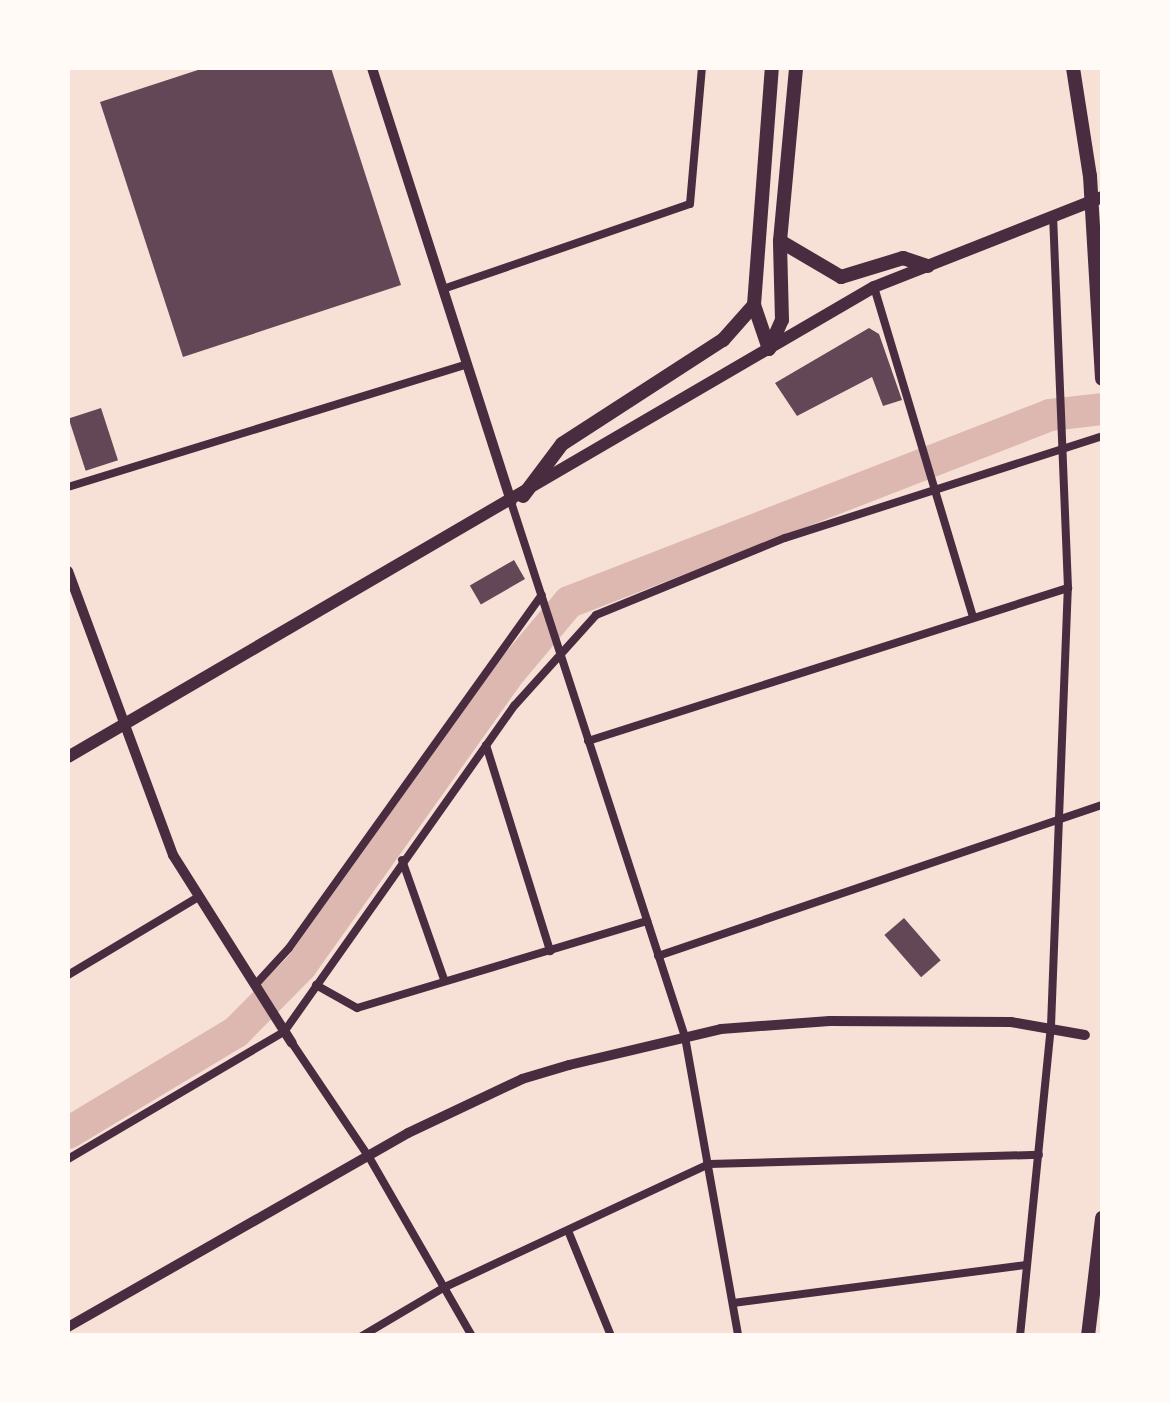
<!DOCTYPE html>
<html>
<head>
<meta charset="utf-8">
<style>
  body { margin:0 }
  #map { position:relative; width:1170px; height:1403px; overflow:hidden; background:#f7e1d7; font-family:"Work Sans",sans-serif }
  div>[style] { position:absolute }
  .river>* { height:32px; margin:-16px; padding:0 16px; transform-origin:16px; border-radius:16px; background:#dcb8b0 }
  .building>* { inset:0; background:#644757; transform-origin:0 0 }
  .minor>* { height:8px; margin:-4px; padding:0 4px; transform-origin:4px; border-radius:4px; background:#4a2c40 }
  .tertiary>* { height:10px; margin:-5px; padding:0 5px; transform-origin:5px; border-radius:5px; background:#4a2c40 }
  .primary>* { height:12px; margin:-6px; padding:0 6px; transform-origin:6px; border-radius:6px; background:#4a2c40 }
  .motorway>* { height:14px; margin:-7px; padding:0 7px; transform-origin:7px; border-radius:7px; background:#4a2c40 }
  span { translate:-50% -50%; white-space:nowrap; text-align:center; line-height:1.15; -webkit-text-stroke:9px #fffaf5; paint-order:stroke }
  .frame { position:absolute; inset:0; border:70px solid #fffaf5; pointer-events:none }
</style>
</head>
<body>
<div id="map">
  <div class="river">
    <i style="left:68px;top:1133px;width:196px;rotate:-31deg"></i>
    <i style="left:236px;top:1032px;width:93px;rotate:-45.4deg"></i>
    <i style="left:301px;top:966px;width:362px;rotate:-54.6deg"></i>
    <i style="left:511px;top:671px;width:90px;rotate:-50deg"></i>
    <i style="left:569px;top:602px;width:516px;rotate:-21.24deg"></i>
    <i style="left:1050px;top:415px;width:52px;rotate:-6.6deg"></i>
  </div>
  <div class="building">
    <i style="clip-path:polygon(204px 68px,331px 68px,401px 285px,183px 357px,100px 102px)"></i>
    <i style="clip-path:polygon(869px 328px,879px 334px,902px 400px,883px 406px,872px 377px,797px 416px,775px 383px)"></i>
    <i style="left:101px;top:408px;width:55px;height:34px;rotate:72deg"></i>
    <i style="left:514px;top:560px;width:22px;height:51px;rotate:60deg"></i>
    <i style="left:904px;top:918px;width:56px;height:26px;rotate:49deg"></i>
  </div>
  <div class="minor">
    <i style="left:874px;top:287px;width:345px;rotate:73.3deg"></i>
    <i style="left:443px;top:289px;width:261px;rotate:-19deg"></i>
    <i style="left:690px;top:204px;width:137px;rotate:-85deg"></i>
    <i style="left:68px;top:487px;width:418px;rotate:-17.1deg"></i>
    <i style="left:511px;top:502px;width:563px;rotate:71.98deg"></i>
    <i style="left:685px;top:1037px;width:304px;rotate:79.9deg"></i>
    <i style="left:588px;top:741px;width:504px;rotate:-17.68deg"></i>
    <i style="left:486px;top:745px;width:216px;rotate:72.7deg"></i>
    <i style="left:402px;top:860px;width:126px;rotate:70.6deg"></i>
    <i style="left:658px;top:956px;width:468px;rotate:-18.8deg"></i>
    <i style="left:68px;top:975px;width:148px;rotate:-30.9deg"></i>
    <i style="left:255px;top:985px;width:50px;rotate:-47.4deg"></i>
    <i style="left:289px;top:948px;width:434px;rotate:-54.4deg"></i>
    <i style="left:316px;top:985px;width:47px;rotate:29.3deg"></i>
    <i style="left:357px;top:1008px;width:303px;rotate:-16.7deg"></i>
    <i style="left:292px;top:1043px;width:138px;rotate:56deg"></i>
    <i style="left:369px;top:1157px;width:207px;rotate:60.1deg"></i>
    <i style="left:68px;top:1159px;width:251px;rotate:-30.5deg"></i>
    <i style="left:284px;top:1032px;width:400px;rotate:-54.8deg"></i>
    <i style="left:515px;top:705px;width:121px;rotate:-48deg"></i>
    <i style="left:596px;top:615px;width:204px;rotate:-22.2deg"></i>
    <i style="left:785px;top:538px;width:333px;rotate:-17.8deg"></i>
    <i style="left:569px;top:1233px;width:111px;rotate:67.8deg"></i>
    <i style="left:733px;top:1303px;width:296px;rotate:-7.4deg"></i>
    <i style="left:362px;top:1336px;width:96px;rotate:-30.6deg"></i>
    <i style="left:445px;top:1287px;width:291px;rotate:-25deg"></i>
    <i style="left:709px;top:1164px;width:330px;rotate:-1.6deg"></i>
    <i style="left:1020px;top:1336px;width:312px;rotate:-84.3deg"></i>
    <i style="left:1051px;top:1026px;width:438px;rotate:-87.8deg"></i>
    <i style="left:1068px;top:588px;width:371px;rotate:-92.3deg"></i>
  </div>
  <div class="tertiary">
    <i style="left:372px;top:68px;width:456px;rotate:72.2deg"></i>
    <i style="left:68px;top:571px;width:303px;rotate:69.7deg"></i>
    <i style="left:173px;top:855px;width:222px;rotate:57.7deg"></i>
    <i style="left:68px;top:1327px;width:391px;rotate:-29.7deg"></i>
    <i style="left:408px;top:1133px;width:126px;rotate:-25.3deg"></i>
    <i style="left:522px;top:1079px;width:49px;rotate:-16.6deg"></i>
    <i style="left:569px;top:1065px;width:156px;rotate:-13.3deg"></i>
    <i style="left:721px;top:1029px;width:109px;rotate:-4.2deg"></i>
    <i style="left:830px;top:1021px;width:181px;rotate:0.3deg"></i>
    <i style="left:1011px;top:1022px;width:75px;rotate:10deg"></i>
  </div>
  <div class="primary">
    <i style="left:68px;top:757px;width:933px;rotate:-30.25deg"></i>
    <i style="left:874px;top:287px;width:245px;rotate:-21.5deg"></i>
  </div>
  <div class="motorway">
    <i style="left:1073px;top:68px;width:109px;rotate:81.1deg"></i>
    <i style="left:1090px;top:176px;width:203px;rotate:86.6deg"></i>
    <i style="left:780px;top:241px;width:71px;rotate:30.5deg"></i>
    <i style="left:841px;top:277px;width:65px;rotate:-17deg"></i>
    <i style="left:903px;top:258px;width:26px;rotate:18deg"></i>
    <i style="left:769px;top:349px;width:46px;rotate:-108.8deg"></i>
    <i style="left:754px;top:305px;width:238px;rotate:-85.7deg"></i>
    <i style="left:769px;top:349px;width:32px;rotate:-66deg"></i>
    <i style="left:782px;top:320px;width:79px;rotate:-91.5deg"></i>
    <i style="left:780px;top:241px;width:174px;rotate:-84.7deg"></i>
    <i style="left:523px;top:496px;width:65px;rotate:-53.1deg"></i>
    <i style="left:562px;top:444px;width:192px;rotate:-32.9deg"></i>
    <i style="left:723px;top:340px;width:47px;rotate:-48.5deg"></i>
    <i style="left:1088px;top:1336px;width:119px;rotate:-83.2deg"></i>
  </div>
  <div class="frame"></div>
</div>
</body>
</html>
